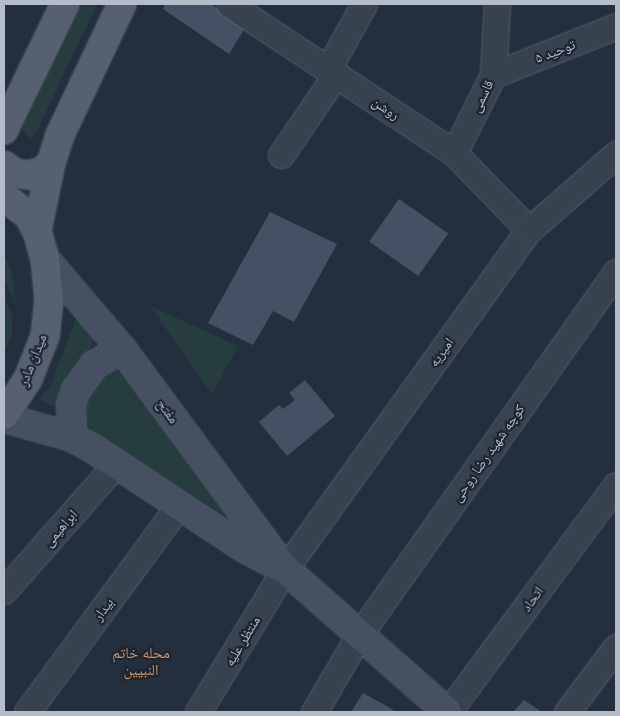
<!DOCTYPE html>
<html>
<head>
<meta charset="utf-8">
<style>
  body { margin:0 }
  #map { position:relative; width:620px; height:716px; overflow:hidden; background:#242f3e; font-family:Lato,"Noto Naskh Arabic",sans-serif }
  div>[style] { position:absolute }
  .green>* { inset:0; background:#263c3f }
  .building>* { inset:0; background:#455162; transform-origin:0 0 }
  .roads { filter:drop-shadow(0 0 1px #565f6c) drop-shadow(0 0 1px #565f6c) }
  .street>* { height:25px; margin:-12.5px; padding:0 12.5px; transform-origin:12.5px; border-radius:12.5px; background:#38414e }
  .secondary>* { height:28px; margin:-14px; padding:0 14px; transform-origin:14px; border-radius:14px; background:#465061 }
  .primary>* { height:28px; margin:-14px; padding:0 14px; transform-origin:14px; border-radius:14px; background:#56606e }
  span { translate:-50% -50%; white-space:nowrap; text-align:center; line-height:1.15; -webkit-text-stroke:4.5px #1d2633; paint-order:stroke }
  .street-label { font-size:14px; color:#b4bcc9 }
  .neighbourhood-label { font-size:15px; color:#d59563 }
  .frame { position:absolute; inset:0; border:5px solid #b4bcc9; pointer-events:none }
</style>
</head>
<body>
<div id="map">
  <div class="green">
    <i style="clip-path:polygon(81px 4px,97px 4px,34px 137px,29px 138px,22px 129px)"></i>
    <i style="clip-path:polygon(4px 253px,11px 271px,16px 303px,4px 279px)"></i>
    <i style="clip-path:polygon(4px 295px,12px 316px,12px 334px,4px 353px)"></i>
    <i style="clip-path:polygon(150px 306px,238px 346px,212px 394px)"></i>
    <i style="clip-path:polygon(76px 318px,86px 328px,98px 332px,69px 390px,65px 412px,39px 399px,51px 385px)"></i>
    <i style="clip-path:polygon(112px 364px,251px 531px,81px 426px,90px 389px)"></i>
  </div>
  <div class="building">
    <i style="clip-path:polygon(165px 4px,211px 4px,245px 28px,229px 54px,163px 9px)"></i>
    <i style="left:399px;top:199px;width:60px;height:52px;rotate:35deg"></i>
    <i style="clip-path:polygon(270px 212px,337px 244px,294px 322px,273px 311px,253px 345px,208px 323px)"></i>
    <i style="clip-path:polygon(305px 380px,335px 416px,287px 456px,259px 422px,279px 405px,283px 409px,295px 400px,289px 393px)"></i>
    <i style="clip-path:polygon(363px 693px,392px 709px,394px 712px,351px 712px)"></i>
    <i style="clip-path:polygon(524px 700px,542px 712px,513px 712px)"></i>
  </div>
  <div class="roads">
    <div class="street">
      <i style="left:229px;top:4px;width:270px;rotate:33.5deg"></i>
      <i style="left:454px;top:153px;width:107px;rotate:45.8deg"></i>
      <i style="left:328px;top:69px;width:74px;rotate:-61deg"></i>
      <i style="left:493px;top:75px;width:132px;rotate:-21.7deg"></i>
      <i style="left:454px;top:153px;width:87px;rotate:-63.4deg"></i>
      <i style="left:493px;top:75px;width:71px;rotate:-86.8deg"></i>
      <i style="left:281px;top:155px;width:98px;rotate:-55.8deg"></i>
      <i style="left:4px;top:591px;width:169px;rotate:-48.6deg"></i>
      <i style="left:27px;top:712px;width:257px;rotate:-53.7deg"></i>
      <i style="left:198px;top:712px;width:167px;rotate:-58.7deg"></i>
      <i style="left:285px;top:569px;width:418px;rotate:-54.3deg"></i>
      <i style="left:529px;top:230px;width:116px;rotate:-41.1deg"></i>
      <i style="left:314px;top:712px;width:89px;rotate:-59.7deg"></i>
      <i style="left:359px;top:635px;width:445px;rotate:-54.7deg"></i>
      <i style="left:448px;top:712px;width:282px;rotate:-53.5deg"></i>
      <i style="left:567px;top:712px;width:81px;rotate:-53deg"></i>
    </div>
    <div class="secondary">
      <i style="left:45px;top:259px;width:118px;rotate:49.5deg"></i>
      <i style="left:122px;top:349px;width:274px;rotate:53.5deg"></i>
      <i style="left:285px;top:569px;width:216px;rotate:41.4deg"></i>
      <i style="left:4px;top:418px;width:71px;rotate:15.6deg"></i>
      <i style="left:72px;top:437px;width:23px;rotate:29deg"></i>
      <i style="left:92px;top:448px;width:184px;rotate:33.3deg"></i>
      <i style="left:246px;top:549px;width:38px;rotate:28deg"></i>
      <i style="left:72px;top:437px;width:32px;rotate:-92deg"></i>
      <i style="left:71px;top:405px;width:16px;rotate:-72deg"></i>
      <i style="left:76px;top:390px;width:31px;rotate:-54deg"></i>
      <i style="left:94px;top:365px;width:32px;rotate:-30deg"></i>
    </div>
    <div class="primary">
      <i style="left:4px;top:130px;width:140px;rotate:-64.2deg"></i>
      <i style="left:4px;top:165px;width:14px;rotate:36deg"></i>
      <i style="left:15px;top:173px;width:13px;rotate:9deg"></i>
      <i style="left:28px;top:175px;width:13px;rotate:-13deg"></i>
      <i style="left:41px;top:172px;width:13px;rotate:-42deg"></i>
      <i style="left:4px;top:197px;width:30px;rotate:37deg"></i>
      <i style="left:28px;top:215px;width:18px;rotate:61deg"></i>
      <i style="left:37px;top:231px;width:29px;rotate:74deg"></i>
      <i style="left:45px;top:259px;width:40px;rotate:84.3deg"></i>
      <i style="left:49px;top:299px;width:37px;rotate:96deg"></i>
      <i style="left:45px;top:336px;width:46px;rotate:111.6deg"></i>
      <i style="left:28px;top:379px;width:43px;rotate:123.7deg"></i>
      <i style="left:37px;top:231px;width:69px;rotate:-78.4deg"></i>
      <i style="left:51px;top:163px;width:29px;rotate:-72deg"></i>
      <i style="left:60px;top:135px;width:145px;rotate:-64.7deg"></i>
    </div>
  </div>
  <div class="street-label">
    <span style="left:555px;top:51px;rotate:-21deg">توحید ۵</span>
    <span style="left:482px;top:96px;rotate:-64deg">قاسمی</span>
    <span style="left:386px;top:108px;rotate:34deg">روشن</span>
    <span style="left:441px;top:352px;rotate:-54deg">امیریه</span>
    <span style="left:32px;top:360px;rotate:-68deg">میدان مادر</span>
    <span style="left:168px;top:411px;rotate:54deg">مفتح</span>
    <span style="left:488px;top:453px;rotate:-55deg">کوچه شهید رضا روحی</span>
    <span style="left:60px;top:528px;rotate:-49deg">ابراهیمی</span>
    <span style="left:532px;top:599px;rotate:-54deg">اتحاد</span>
    <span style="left:103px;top:609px;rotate:-54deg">بیدار</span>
    <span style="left:242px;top:641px;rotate:-59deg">منتظر علیه</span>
  </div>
  <div class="neighbourhood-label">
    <span style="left:141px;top:661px">محله خاتم<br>النبیین</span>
  </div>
  <div class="frame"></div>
</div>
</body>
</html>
